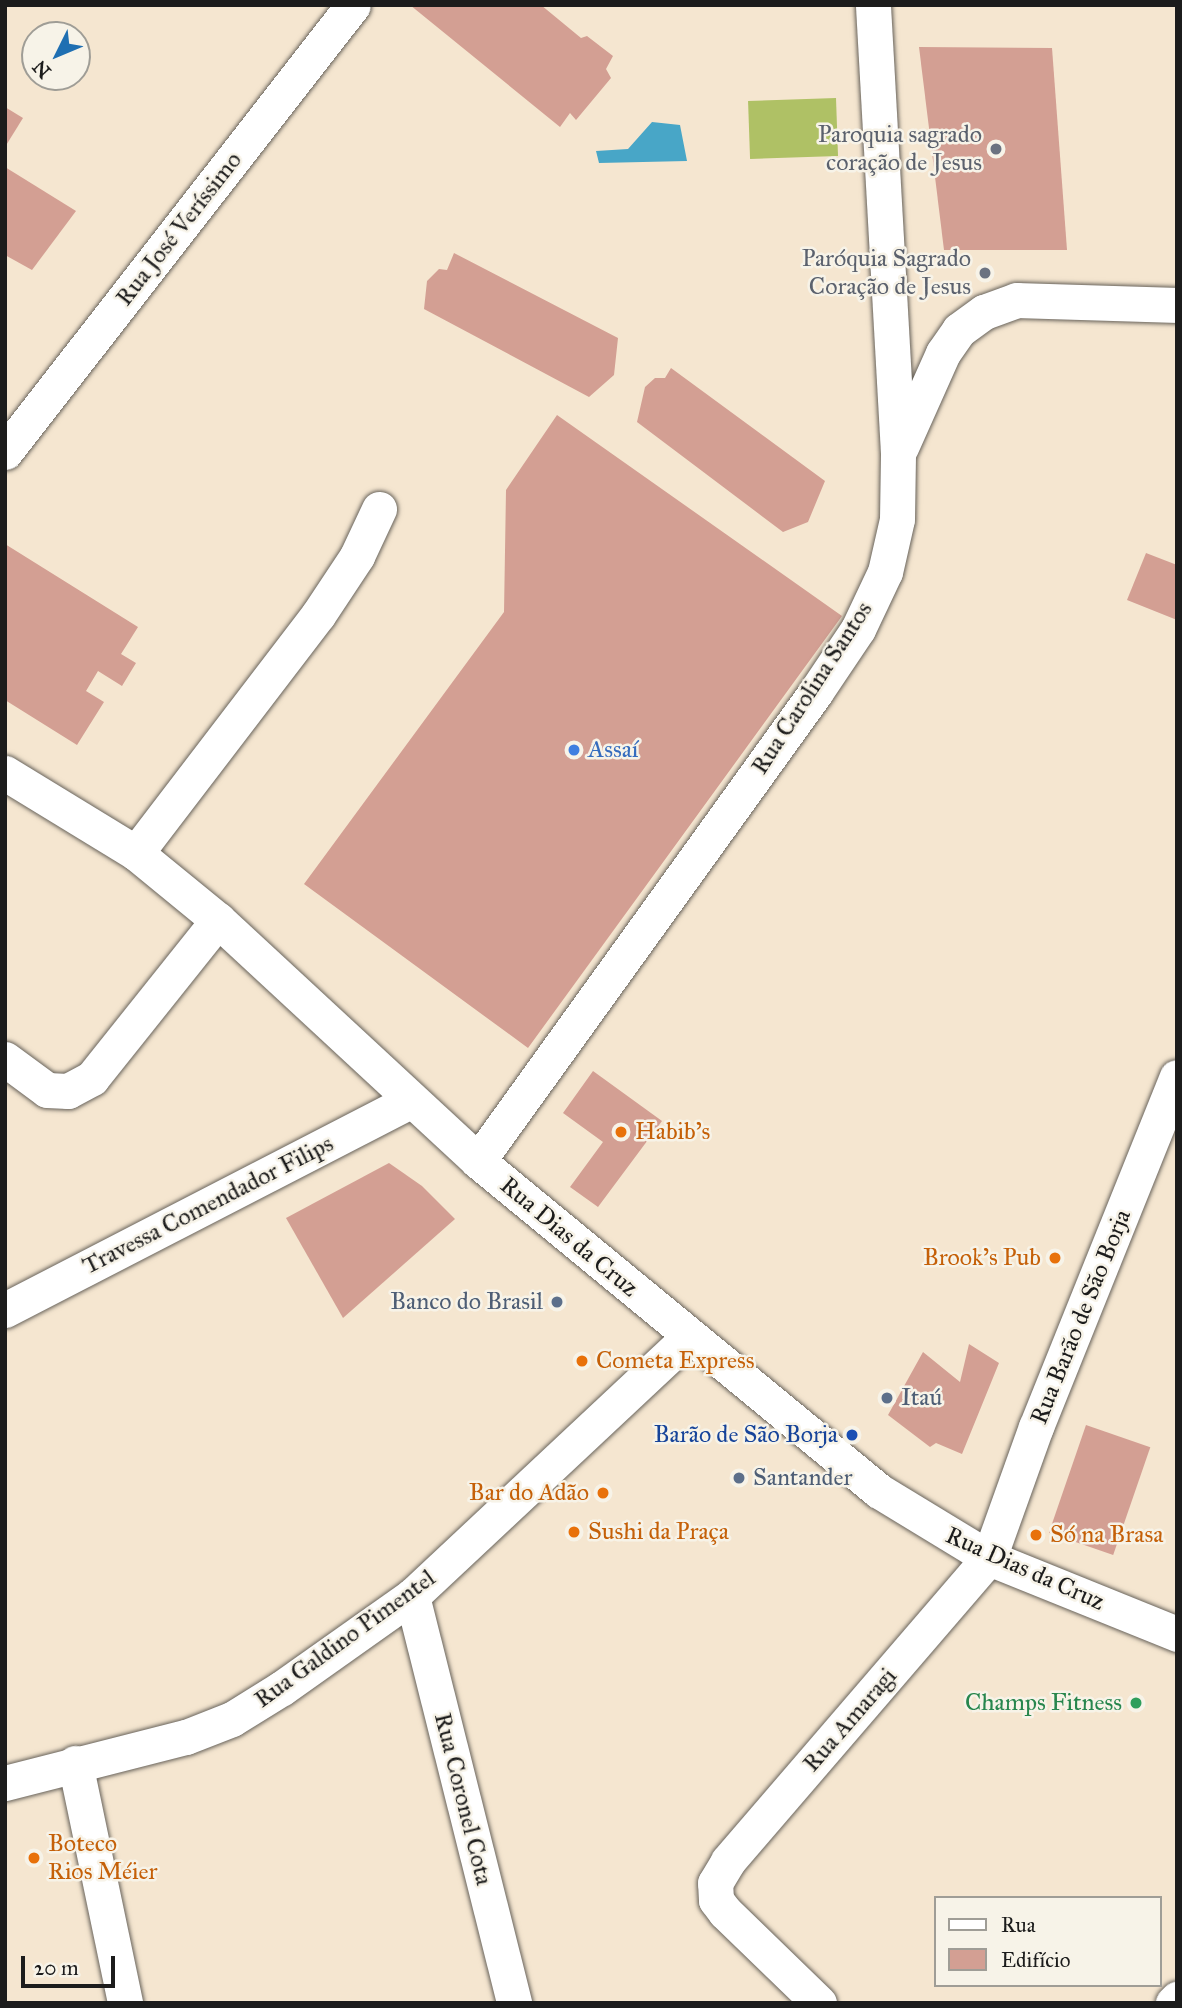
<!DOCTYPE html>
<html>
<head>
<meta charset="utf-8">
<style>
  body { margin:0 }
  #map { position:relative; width:1182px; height:2008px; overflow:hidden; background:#f5e6d0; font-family:"IM FELL Great Primer",serif }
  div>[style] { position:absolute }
  .green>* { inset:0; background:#afc165; transform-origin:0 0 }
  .water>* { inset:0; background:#48a6c7 }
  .building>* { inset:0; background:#d39f93; transform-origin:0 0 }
  .roads { filter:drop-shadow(0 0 2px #68635b) drop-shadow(0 0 2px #68635b) }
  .minor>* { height:35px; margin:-17.5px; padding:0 17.5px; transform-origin:17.5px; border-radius:17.5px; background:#fff }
  .dots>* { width:19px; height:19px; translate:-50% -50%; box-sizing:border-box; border:4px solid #f7f3e8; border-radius:50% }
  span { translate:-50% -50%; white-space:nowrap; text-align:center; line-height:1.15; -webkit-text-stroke:5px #f7f3e8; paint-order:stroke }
  .worship-label { font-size:24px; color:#5b616d }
  .right { translate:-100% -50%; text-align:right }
  .street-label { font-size:24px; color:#1c1c1c }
  .shop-label { font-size:24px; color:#366cbe }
  .left { translate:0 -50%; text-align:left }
  .food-label { font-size:24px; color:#c56008 }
  .service-label { font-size:24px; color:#4e5e75 }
  .transit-label { font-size:24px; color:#164399 }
  .leisure-label { font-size:24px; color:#27864d }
  .frame { position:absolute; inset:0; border:7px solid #1c1c1c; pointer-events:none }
  .legend { position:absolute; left:934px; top:1896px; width:228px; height:91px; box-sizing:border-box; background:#f7f3e8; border:2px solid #9f9d96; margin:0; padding:9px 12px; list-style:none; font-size:21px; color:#1c1c1c }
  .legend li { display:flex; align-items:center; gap:14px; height:35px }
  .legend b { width:35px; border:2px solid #9f9d96 }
  .north { position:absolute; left:21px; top:21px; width:70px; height:70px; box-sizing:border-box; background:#f7f3e8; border:2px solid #9f9d96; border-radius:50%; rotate:227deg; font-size:19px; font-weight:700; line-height:28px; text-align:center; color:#1c1c1c }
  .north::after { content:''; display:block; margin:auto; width:24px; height:32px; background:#1f6fb2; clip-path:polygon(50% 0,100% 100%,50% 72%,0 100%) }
  .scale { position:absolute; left:21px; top:1956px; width:94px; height:32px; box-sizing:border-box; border:4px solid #1c1c1c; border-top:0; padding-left:9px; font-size:21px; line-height:24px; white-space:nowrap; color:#1c1c1c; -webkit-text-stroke:5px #f7f3e8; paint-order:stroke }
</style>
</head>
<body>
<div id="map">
  <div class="green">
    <i style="left:836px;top:98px;width:58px;height:88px;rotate:88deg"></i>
  </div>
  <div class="water">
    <i style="clip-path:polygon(652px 122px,680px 125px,687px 161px,599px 163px,596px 151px,628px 149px)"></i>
  </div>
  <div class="building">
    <i style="clip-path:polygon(410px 5px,541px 5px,581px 38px,587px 36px,613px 56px,606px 69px,611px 78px,576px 120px,570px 113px,560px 127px)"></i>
    <i style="clip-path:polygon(919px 47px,1052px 48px,1067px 250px,944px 250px)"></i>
    <i style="clip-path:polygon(5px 107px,23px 118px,5px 147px)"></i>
    <i style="clip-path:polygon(5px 167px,76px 211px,32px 270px,5px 255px)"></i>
    <i style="clip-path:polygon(454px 253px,618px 338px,614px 375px,589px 397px,424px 309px,427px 281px,439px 269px,447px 270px)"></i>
    <i style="clip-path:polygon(671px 368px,825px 481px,808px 522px,783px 532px,637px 422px,645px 387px,655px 378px,665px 378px)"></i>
    <i style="clip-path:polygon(557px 415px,842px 616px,528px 1048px,304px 884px,504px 612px,506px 490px)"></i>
    <i style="clip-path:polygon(5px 544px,138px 627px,121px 654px,136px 663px,122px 686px,98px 671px,86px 691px,104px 702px,77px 745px,5px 700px)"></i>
    <i style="clip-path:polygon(1146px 553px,1177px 565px,1177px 620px,1127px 600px)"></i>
    <i style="clip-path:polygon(593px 1071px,662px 1121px,598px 1207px,570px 1187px,603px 1142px,563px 1113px)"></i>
    <i style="clip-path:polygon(389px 1163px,422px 1186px,455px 1219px,343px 1318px,286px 1218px)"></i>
    <i style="clip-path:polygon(969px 1344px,999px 1363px,962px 1454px,936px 1443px,930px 1447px,888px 1415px,923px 1352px,960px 1382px)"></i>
    <i style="left:1086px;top:1425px;width:68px;height:114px;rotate:19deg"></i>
  </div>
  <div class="roads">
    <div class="minor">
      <i style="left:901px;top:447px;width:103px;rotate:-65.9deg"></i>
      <i style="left:943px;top:353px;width:28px;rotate:-55deg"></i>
      <i style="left:959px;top:330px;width:31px;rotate:-36deg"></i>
      <i style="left:984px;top:312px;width:35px;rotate:-20deg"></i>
      <i style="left:1017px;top:300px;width:160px;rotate:1.8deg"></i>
      <i style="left:5px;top:452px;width:566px;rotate:-52.1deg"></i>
      <i style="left:5px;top:773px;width:153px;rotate:31.4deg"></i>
      <i style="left:136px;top:853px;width:106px;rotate:39.3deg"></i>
      <i style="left:218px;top:920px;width:355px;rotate:42.8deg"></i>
      <i style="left:478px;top:1161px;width:519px;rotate:39.45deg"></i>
      <i style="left:879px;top:1491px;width:129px;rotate:31.3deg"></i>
      <i style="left:989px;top:1558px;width:203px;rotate:22deg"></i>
      <i style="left:136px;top:853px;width:300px;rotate:-52.6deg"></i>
      <i style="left:318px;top:615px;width:71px;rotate:-56.5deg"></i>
      <i style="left:357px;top:556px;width:52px;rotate:-64.9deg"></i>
      <i style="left:5px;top:1059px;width:52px;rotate:36.4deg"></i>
      <i style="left:47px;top:1090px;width:21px;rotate:3deg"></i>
      <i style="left:68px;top:1091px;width:27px;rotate:-28deg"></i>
      <i style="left:92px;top:1078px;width:202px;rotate:-51.4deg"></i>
      <i style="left:478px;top:1161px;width:577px;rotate:-54.24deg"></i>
      <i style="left:815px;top:693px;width:77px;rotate:-56.1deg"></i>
      <i style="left:858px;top:629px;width:63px;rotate:-64.7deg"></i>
      <i style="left:885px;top:572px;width:54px;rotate:-77.2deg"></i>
      <i style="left:897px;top:519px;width:66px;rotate:-89.1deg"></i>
      <i style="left:898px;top:453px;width:449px;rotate:-93.2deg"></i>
      <i style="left:5px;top:1310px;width:457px;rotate:-27.3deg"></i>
      <i style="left:412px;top:1596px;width:420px;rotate:75.9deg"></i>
      <i style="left:75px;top:1763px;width:245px;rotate:78.2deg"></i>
      <i style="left:5px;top:1783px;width:187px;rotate:-14.3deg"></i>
      <i style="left:186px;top:1737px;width:49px;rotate:-21.4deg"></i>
      <i style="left:232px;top:1719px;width:59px;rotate:-31.8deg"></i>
      <i style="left:282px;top:1688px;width:159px;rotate:-35.3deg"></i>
      <i style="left:412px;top:1596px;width:379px;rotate:-43.1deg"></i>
      <i style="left:819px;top:2003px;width:131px;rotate:-135.9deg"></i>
      <i style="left:725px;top:1912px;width:15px;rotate:-127deg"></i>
      <i style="left:716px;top:1900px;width:17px;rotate:-93deg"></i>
      <i style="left:715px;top:1883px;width:26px;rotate:-59deg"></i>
      <i style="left:728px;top:1861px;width:400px;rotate:-49.3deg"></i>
      <i style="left:989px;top:1558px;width:139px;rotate:-70.3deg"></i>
      <i style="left:1036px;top:1427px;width:377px;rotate:-68.1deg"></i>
      <i style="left:1173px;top:2003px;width:6px;rotate:-45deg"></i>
    </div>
  </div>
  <div class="dots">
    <i style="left:996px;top:149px;background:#6b7280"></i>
    <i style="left:985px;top:273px;background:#6b7280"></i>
    <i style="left:574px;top:750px;background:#3f7fe0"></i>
    <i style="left:621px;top:1132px;background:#e8710a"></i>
    <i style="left:1055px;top:1258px;background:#e8710a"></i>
    <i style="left:557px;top:1302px;background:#5c6f8a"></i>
    <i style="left:582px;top:1361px;background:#e8710a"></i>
    <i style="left:887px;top:1398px;background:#5c6f8a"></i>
    <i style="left:852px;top:1435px;background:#1a4fb4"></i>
    <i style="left:739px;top:1478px;background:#5c6f8a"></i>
    <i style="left:603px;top:1493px;background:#e8710a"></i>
    <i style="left:574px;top:1532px;background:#e8710a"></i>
    <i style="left:1036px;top:1535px;background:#e8710a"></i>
    <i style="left:1136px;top:1703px;background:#2e9e5b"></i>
    <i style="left:34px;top:1858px;background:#e8710a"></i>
  </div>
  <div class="worship-label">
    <span class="right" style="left:982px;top:149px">Paroquia sagrado<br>coração de Jesus</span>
    <span class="right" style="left:971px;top:273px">Paróquia Sagrado<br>Coração de Jesus</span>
  </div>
  <div class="street-label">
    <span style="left:179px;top:229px;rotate:-52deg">Rua José Veríssimo</span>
    <span style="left:812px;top:688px;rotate:-57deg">Rua Carolina Santos</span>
    <span style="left:208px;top:1205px;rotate:-27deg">Travessa Comendador Filips</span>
    <span style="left:569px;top:1237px;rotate:40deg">Rua Dias da Cruz</span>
    <span style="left:1081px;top:1317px;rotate:-68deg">Rua Barão de São Borja</span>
    <span style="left:1025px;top:1569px;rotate:24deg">Rua Dias da Cruz</span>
    <span style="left:345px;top:1639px;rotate:-36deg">Rua Galdino Pimentel</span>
    <span style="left:850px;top:1720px;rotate:-49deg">Rua Amaragi</span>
    <span style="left:463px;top:1799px;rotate:76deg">Rua Coronel Cota</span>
  </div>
  <div class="shop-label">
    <span class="left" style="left:588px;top:750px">Assaí</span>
  </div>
  <div class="food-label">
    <span class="left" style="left:635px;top:1132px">Habib's</span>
    <span class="right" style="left:1041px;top:1258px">Brook's Pub</span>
    <span class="left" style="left:596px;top:1361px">Cometa Express</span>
    <span class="right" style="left:589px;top:1493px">Bar do Adão</span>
    <span class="left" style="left:588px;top:1532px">Sushi da Praça</span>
    <span class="left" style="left:1050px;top:1535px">Só na Brasa</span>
    <span class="left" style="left:48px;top:1858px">Boteco<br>Rios Méier</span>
  </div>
  <div class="service-label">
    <span class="right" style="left:543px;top:1302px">Banco do Brasil</span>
    <span class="left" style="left:901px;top:1398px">Itaú</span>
    <span class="left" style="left:753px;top:1478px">Santander</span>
  </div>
  <div class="transit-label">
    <span class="right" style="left:838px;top:1435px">Barão de São Borja</span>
  </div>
  <div class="leisure-label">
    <span class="right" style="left:1122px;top:1703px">Champs Fitness</span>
  </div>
  <div class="frame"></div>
  <ul class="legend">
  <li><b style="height:9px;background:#fff"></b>Rua</li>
  <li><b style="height:19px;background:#d39f93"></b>Edifício</li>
  </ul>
  <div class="north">N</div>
  <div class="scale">20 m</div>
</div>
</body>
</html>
